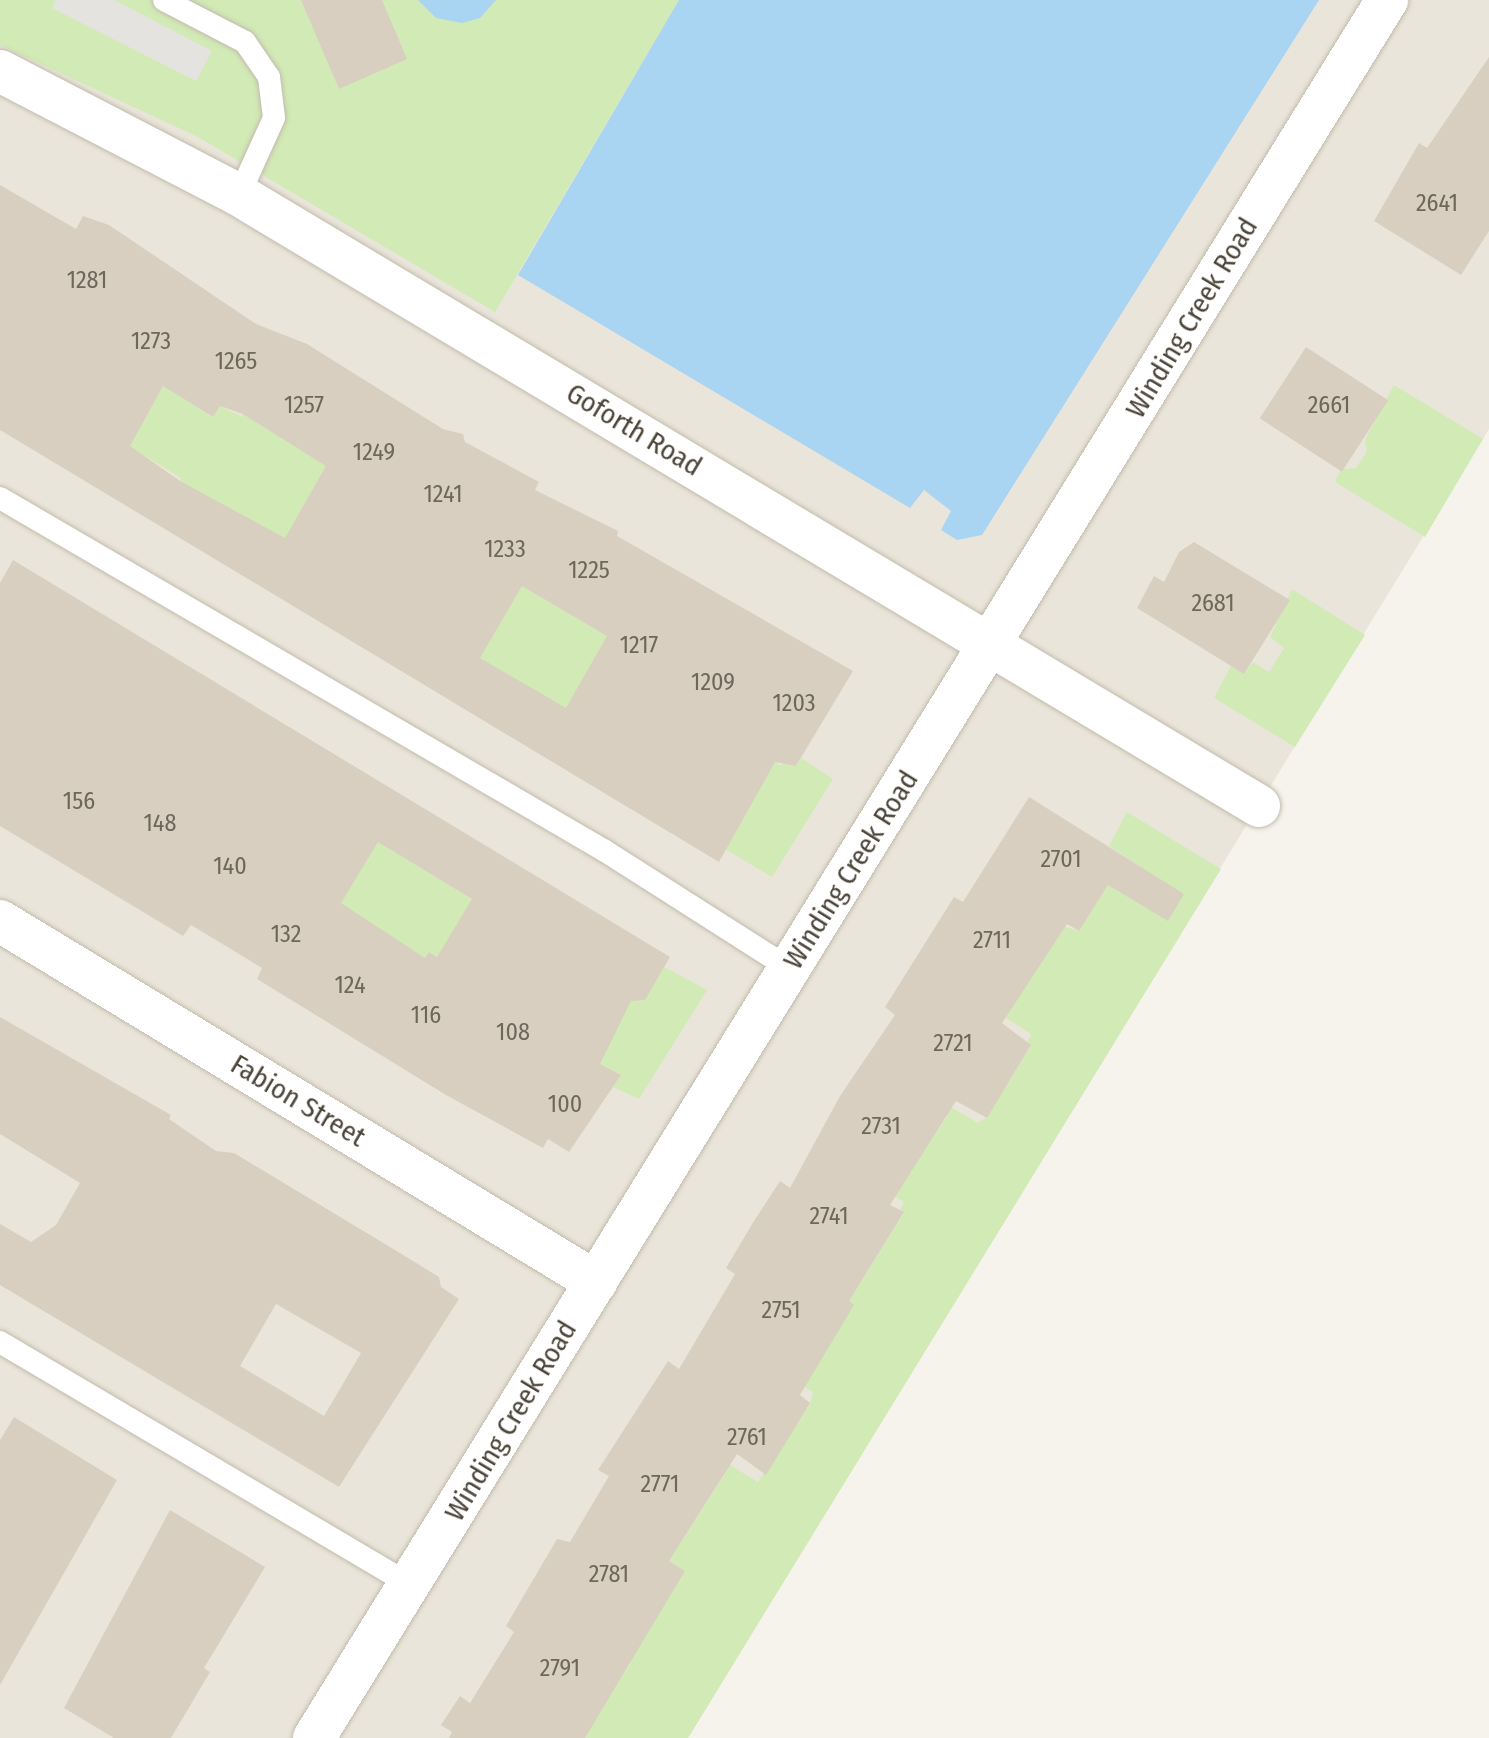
<!DOCTYPE html>
<html>
<head>
<meta charset="utf-8">
<style>
  body { margin:0 }
  #map { position:relative; width:1489px; height:1738px; overflow:hidden; background:#f6f3ec; font-family:"Fira Sans Condensed",sans-serif }
  div>[style] { position:absolute }
  .residential>* { inset:0; background:#eae5da }
  .green>* { inset:0; background:#d2eab5 }
  .parking>* { inset:0; background:#e5e3e0 }
  .water>* { inset:0; background:#a9d4f2 }
  .building>* { inset:0; background:#d8cfc1; transform-origin:0 0 }
  .roads { filter:drop-shadow(0 0 2px #c2bbae) drop-shadow(0 0 2px #c2bbae) }
  .lane>* { height:22px; margin:-11px; padding:0 11px; transform-origin:11px; border-radius:11px; background:#fff }
  .street>* { height:42px; margin:-21px; padding:0 21px; transform-origin:21px; border-radius:21px; background:#fff }
  span { translate:-50% -50%; white-space:nowrap; text-align:center; line-height:1.15; -webkit-text-stroke:6px #fff; paint-order:stroke }
  .number-label { font-size:24px; color:#6e675b }
  .number-label span { -webkit-text-stroke-width:0 }
  .street-label { font-size:28px; color:#4b4439 }
</style>
</head>
<body>
<div id="map">
  <div class="residential">
    <i style="clip-path:polygon(0 0,1489px 0,1489px 429px,688px 1738px,0 1738px)"></i>
  </div>
  <div class="green">
    <i style="clip-path:polygon(0 0,679px 0,495px 312px,198px 137px,0 45px)"></i>
    <i style="clip-path:polygon(203px 316px,178px 395px,212px 417px,220px 406px,241px 416px,267px 376px,279px 385px,257px 423px,328px 466px,305px 503px,557px 526px,538px 595px,594px 628px,606px 599px,736px 736px,781px 766px,785px 760px,797px 766px,801px 758px,833px 779px,772px 877px,163px 513px,181px 478px,145px 456px,125px 489px,0 354px,148px 413px)"></i>
    <i style="clip-path:polygon(1394px 385px,1483px 439px,1425px 537px,1335px 482px,1341px 469px,1356px 468px,1367px 451px,1365px 440px)"></i>
    <i style="clip-path:polygon(1292px 589px,1365px 635px,1295px 747px,1214px 698px,1231px 666px,1244px 674px,1253px 662px,1269px 672px,1284px 648px,1270px 637px)"></i>
    <i style="clip-path:polygon(398px 806px,398px 854px,604px 979px,645px 1000px,664px 967px,707px 990px,639px 1099px,613px 1087px,621px 1075px,600px 1064px,607px 1049px,429px 952px,405px 989px,291px 987px)"></i>
    <i style="clip-path:polygon(1127px 812px,1221px 869px,688px 1738px,582px 1738px,631px 1663px,618px 1655px,638px 1645px,685px 1571px,616px 1528px,680px 1544px,725px 1474px,707px 1451px,758px 1482px,810px 1404px,813px 1392px,725px 1338px,809px 1379px,853px 1305px,771px 1253px,859px 1285px,904px 1213px,900px 1210px,904px 1202px,893px 1195px,947px 1117px,948px 1105px,978px 1123px,987px 1117px,1031px 1046px,1027px 1042px,1031px 1034px,1003px 1016px,1055px 924px,1079px 931px,1108px 885px,1123px 894px,1141px 867px,1109px 846px)"></i>
  </div>
  <div class="parking">
    <i style="clip-path:polygon(56px 0,114px 0,212px 51px,196px 81px,52px 8px)"></i>
  </div>
  <div class="water">
    <i style="clip-path:polygon(418px 0,496px 0,480px 18px,462px 23px,436px 18px)"></i>
    <i style="clip-path:polygon(679px 0,1319px 0,982px 535px,957px 540px,941px 530px,951px 511px,924px 490px,910px 508px,518px 275px)"></i>
  </div>
  <div class="building">
    <i style="clip-path:polygon(301px 0,382px 0,407px 59px,339px 89px)"></i>
    <i style="clip-path:polygon(1489px 57px,1489px 231px,1461px 275px,1374px 221px,1419px 143px,1427px 148px)"></i>
    <i style="clip-path:polygon(evenodd,0 185px,76px 229px,83px 216px,109px 225px,256px 324px,307px 344px,443px 429px,463px 434px,465px 442px,539px 482px,535px 490px,618px 531px,617px 536px,853px 671px,796px 766px,775px 762px,719px 862px,0 430px,0 185px,163px 386px,213px 417px,220px 406px,243px 414px,326px 466px,285px 538px,180px 481px,130px 446px,163px 386px,0 185px,522px 586px,607px 636px,566px 708px,480px 658px,522px 586px)"></i>
    <i style="left:1306px;top:347px;width:98px;height:85px;rotate:33deg"></i>
    <i style="clip-path:polygon(1194px 542px,1290px 600px,1244px 674px,1137px 608px,1154px 576px,1164px 582px,1179px 552px)"></i>
    <i style="clip-path:polygon(evenodd,13px 560px,670px 957px,645px 1000px,631px 1001px,600px 1064px,621px 1075px,569px 1152px,548px 1139px,543px 1148px,446px 1095px,257px 979px,262px 968px,191px 925px,183px 936px,0 826px,0 583px,13px 560px,378px 842px,472px 899px,437px 957px,429px 952px,425px 958px,341px 903px,378px 842px)"></i>
    <i style="clip-path:polygon(1029px 797px,1184px 894px,1168px 921px,1108px 885px,1079px 931px,1067px 924px,1002px 1023px,1031px 1045px,987px 1118px,956px 1101px,890px 1205px,904px 1212px,849px 1301px,854px 1305px,800px 1395px,810px 1403px,766px 1475px,737px 1454px,669px 1561px,685px 1571px,585px 1738px,449px 1738px,452px 1732px,441px 1725px,460px 1696px,470px 1703px,514px 1632px,506px 1626px,557px 1539px,570px 1542px,609px 1476px,598px 1470px,668px 1361px,679px 1369px,735px 1274px,726px 1268px,754px 1221px,780px 1181px,790px 1188px,840px 1096px,895px 1015px,885px 1007px,954px 897px,963px 902px)"></i>
    <i style="clip-path:polygon(evenodd,0 1017px,171px 1115px,169px 1119px,216px 1151px,234px 1153px,400px 1253px,439px 1277px,441px 1287px,459px 1299px,339px 1487px,0 1285px,0 1224px,31px 1242px,56px 1225px,80px 1183px,0 1134px,0 1017px,276px 1304px,361px 1353px,324px 1416px,240px 1366px,276px 1304px)"></i>
    <i style="clip-path:polygon(14px 1417px,117px 1480px,0 1685px,0 1440px)"></i>
    <i style="clip-path:polygon(170px 1510px,265px 1567px,204px 1668px,210px 1672px,171px 1738px,114px 1738px,64px 1708px)"></i>
  </div>
  <div class="roads">
    <div class="lane">
      <i style="left:164px;top:0;width:91px;rotate:27.4deg"></i>
      <i style="left:245px;top:42px;width:42px;rotate:55.6deg"></i>
      <i style="left:269px;top:77px;width:41px;rotate:83deg"></i>
      <i style="left:274px;top:118px;width:85px;rotate:114.4deg"></i>
      <i style="left:0;top:498px;width:700px;rotate:30.26deg"></i>
      <i style="left:605px;top:851px;width:218px;rotate:32.5deg"></i>
      <i style="left:0;top:1342px;width:477px;rotate:30.6deg"></i>
    </div>
    <div class="street">
      <i style="left:0;top:71px;width:269px;rotate:27.4deg"></i>
      <i style="left:239px;top:195px;width:1189px;rotate:30.92deg"></i>
      <i style="left:0;top:921px;width:697px;rotate:31.2deg"></i>
      <i style="left:314px;top:1738px;width:2043px;rotate:-58.31deg"></i>
    </div>
  </div>
  <div class="number-label">
    <span style="left:1437px;top:204px">2641</span>
    <span style="left:87px;top:281px">1281</span>
    <span style="left:151px;top:342px">1273</span>
    <span style="left:236px;top:362px">1265</span>
    <span style="left:304px;top:406px">1257</span>
    <span style="left:1329px;top:406px">2661</span>
    <span style="left:374px;top:453px">1249</span>
    <span style="left:443px;top:495px">1241</span>
    <span style="left:505px;top:550px">1233</span>
    <span style="left:589px;top:571px">1225</span>
    <span style="left:1213px;top:604px">2681</span>
    <span style="left:639px;top:646px">1217</span>
    <span style="left:713px;top:683px">1209</span>
    <span style="left:794px;top:704px">1203</span>
    <span style="left:79px;top:802px">156</span>
    <span style="left:160px;top:824px">148</span>
    <span style="left:1061px;top:860px">2701</span>
    <span style="left:230px;top:867px">140</span>
    <span style="left:286px;top:935px">132</span>
    <span style="left:992px;top:941px">2711</span>
    <span style="left:350px;top:986px">124</span>
    <span style="left:426px;top:1016px">116</span>
    <span style="left:513px;top:1033px">108</span>
    <span style="left:953px;top:1044px">2721</span>
    <span style="left:565px;top:1105px">100</span>
    <span style="left:881px;top:1127px">2731</span>
    <span style="left:829px;top:1217px">2741</span>
    <span style="left:781px;top:1311px">2751</span>
    <span style="left:747px;top:1438px">2761</span>
    <span style="left:660px;top:1485px">2771</span>
    <span style="left:609px;top:1575px">2781</span>
    <span style="left:560px;top:1669px">2791</span>
  </div>
  <div class="street-label">
    <span style="left:1192px;top:318px;rotate:-59deg">Winding Creek Road</span>
    <span style="left:634px;top:430px;rotate:31deg">Goforth Road</span>
    <span style="left:851px;top:870px;rotate:-58deg">Winding Creek Road</span>
    <span style="left:298px;top:1101px;rotate:31deg">Fabion Street</span>
    <span style="left:511px;top:1421px;rotate:-59deg">Winding Creek Road</span>
  </div>
</div>
</body>
</html>
